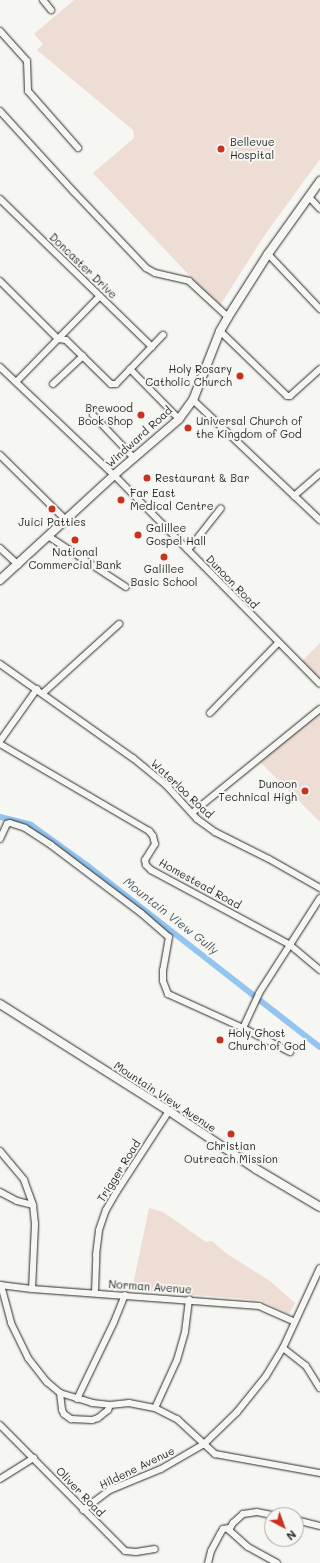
<!DOCTYPE html>
<html>
<head>
<meta charset="utf-8">
<style>
  body { margin:0 }
  #map { position:relative; width:320px; height:1563px; overflow:hidden; background:#f6f6f2; font-family:Mali,sans-serif }
  div>[style] { position:absolute }
  .built>* { inset:0; background:#edddd5 }
  .canal>* { height:6px; margin:-3px; padding:0 3px; transform-origin:3px; border-radius:3px; background:#94c4f0 }
  .roads { filter:drop-shadow(0 0 1px #2b2b2b) drop-shadow(0 0 1px #2b2b2b) }
  .minor>* { height:6px; margin:-3px; padding:0 3px; transform-origin:3px; border-radius:3px; background:#f6f6f2 }
  .major>* { height:8px; margin:-4px; padding:0 4px; transform-origin:4px; border-radius:4px; background:#f6f6f2 }
  .dots>* { width:11px; height:11px; translate:-50% -50%; box-sizing:border-box; border:2px solid #f6f6f2; border-radius:50% }
  span { translate:-50% -50%; white-space:nowrap; text-align:center; line-height:1.15; -webkit-text-stroke:4px #f6f6f2; paint-order:stroke }
  .poi-label { font-size:11px; color:#2b2b2b }
  .left { translate:0 -50%; text-align:left }
  .right { translate:-100% -50%; text-align:right }
  .street-label { font-size:11px; color:#2b2b2b }
  .water-label { font-size:12px; color:#4a5966; font-style:italic }
  .north { position:absolute; left:264px; top:1507px; width:40px; height:40px; box-sizing:border-box; background:#f6f6f2; border:1px solid #a5a5a2; border-radius:50%; rotate:139deg; font-size:11px; font-weight:700; line-height:16px; text-align:center; color:#2b2b2b }
  .north::after { content:''; display:block; margin:auto; width:14px; height:18px; background:#c8321e; clip-path:polygon(50% 0,100% 100%,50% 72%,0 100%) }
</style>
</head>
<body>
<div id="map">
  <div class="built">
    <i style="clip-path:polygon(74px 0,320px 0,320px 159px,264px 236px,219px 307px,93px 173px,134px 138px,133px 130px,37px 50px,43px 44px,34px 34px)"></i>
    <i style="clip-path:polygon(320px 643px,320px 685px,299px 664px)"></i>
    <i style="clip-path:polygon(320px 711px,320px 822px,259px 761px)"></i>
    <i style="clip-path:polygon(149px 1208px,163px 1212px,206px 1242px,212px 1241px,227px 1254px,270px 1281px,295px 1303px,289px 1314px,260px 1300px,132px 1290px)"></i>
  </div>
  <div class="canal">
    <i style="left:0;top:817px;width:32px;rotate:14deg"></i>
    <i style="left:31px;top:825px;width:70px;rotate:35.7deg"></i>
    <i style="left:88px;top:866px;width:294px;rotate:38deg"></i>
  </div>
  <div class="roads">
    <div class="minor">
      <i style="left:43px;top:0;width:13px;rotate:51deg"></i>
      <i style="left:0;top:31px;width:40px;rotate:48deg"></i>
      <i style="left:27px;top:61px;width:30px;rotate:88deg"></i>
      <i style="left:28px;top:91px;width:76px;rotate:48.7deg"></i>
      <i style="left:0;top:111px;width:110px;rotate:47.6deg"></i>
      <i style="left:74px;top:192px;width:105px;rotate:46.5deg"></i>
      <i style="left:146px;top:268px;width:10px;rotate:29deg"></i>
      <i style="left:155px;top:273px;width:35px;rotate:13deg"></i>
      <i style="left:189px;top:281px;width:53px;rotate:42.7deg"></i>
      <i style="left:309px;top:197px;width:16px;rotate:47deg"></i>
      <i style="left:0;top:199px;width:212px;rotate:44.2deg"></i>
      <i style="left:268px;top:254px;width:76px;rotate:46.6deg"></i>
      <i style="left:0;top:281px;width:82px;rotate:45deg"></i>
      <i style="left:58px;top:339px;width:8px;rotate:7deg"></i>
      <i style="left:66px;top:340px;width:63px;rotate:44.4deg"></i>
      <i style="left:111px;top:384px;width:5px"></i>
      <i style="left:116px;top:384px;width:68px;rotate:-46.2deg"></i>
      <i style="left:220px;top:331px;width:93px;rotate:44.1deg"></i>
      <i style="left:287px;top:396px;width:3px"></i>
      <i style="left:290px;top:396px;width:40px;rotate:-42deg"></i>
      <i style="left:0;top:367px;width:157px;rotate:43.5deg"></i>
      <i style="left:114px;top:475px;width:293px;rotate:45.4deg"></i>
      <i style="left:130px;top:369px;width:70px;rotate:45.6deg"></i>
      <i style="left:16px;top:382px;width:120px;rotate:-45.7deg"></i>
      <i style="left:53px;top:384px;width:41px;rotate:-43deg"></i>
      <i style="left:193px;top:400px;width:175px;rotate:43.4deg"></i>
      <i style="left:93px;top:415px;width:59px;rotate:46.4deg"></i>
      <i style="left:0;top:455px;width:93px;rotate:44.6deg"></i>
      <i style="left:294px;top:496px;width:35px;rotate:-41deg"></i>
      <i style="left:48px;top:536px;width:93px;rotate:33.2deg"></i>
      <i style="left:0;top:548px;width:25px;rotate:43deg"></i>
      <i style="left:188px;top:550px;width:53px;rotate:-51.8deg"></i>
      <i style="left:0;top:664px;width:163px;rotate:35.3deg"></i>
      <i style="left:133px;top:758px;width:43px;rotate:39.3deg"></i>
      <i style="left:166px;top:785px;width:46px;rotate:47.6deg"></i>
      <i style="left:197px;top:819px;width:22px;rotate:36deg"></i>
      <i style="left:215px;top:832px;width:60px;rotate:26.6deg"></i>
      <i style="left:269px;top:859px;width:59px;rotate:29.6deg"></i>
      <i style="left:43px;top:693px;width:103px;rotate:-42.2deg"></i>
      <i style="left:210px;top:713px;width:98px;rotate:-45.8deg"></i>
      <i style="left:0;top:741px;width:64px;rotate:-54.6deg"></i>
      <i style="left:0;top:744px;width:173px;rotate:30.3deg"></i>
      <i style="left:149px;top:831px;width:6px;rotate:51deg"></i>
      <i style="left:153px;top:836px;width:8px;rotate:76deg"></i>
      <i style="left:155px;top:844px;width:19px;rotate:122deg"></i>
      <i style="left:145px;top:860px;width:5px;rotate:79deg"></i>
      <i style="left:146px;top:865px;width:7px;rotate:45deg"></i>
      <i style="left:151px;top:870px;width:158px;rotate:28.3deg"></i>
      <i style="left:290px;top:945px;width:39px;rotate:40deg"></i>
      <i style="left:192px;top:813px;width:165px;rotate:-39.1deg"></i>
      <i style="left:0;top:839px;width:17px;rotate:-65deg"></i>
      <i style="left:7px;top:824px;width:3px;rotate:-18deg"></i>
      <i style="left:10px;top:823px;width:16px;rotate:18deg"></i>
      <i style="left:25px;top:828px;width:31px;rotate:33deg"></i>
      <i style="left:51px;top:845px;width:113px;rotate:37.1deg"></i>
      <i style="left:141px;top:913px;width:37px;rotate:41deg"></i>
      <i style="left:169px;top:937px;width:34px;rotate:100deg"></i>
      <i style="left:163px;top:970px;width:11px;rotate:90deg"></i>
      <i style="left:163px;top:981px;width:14px;rotate:69deg"></i>
      <i style="left:168px;top:994px;width:82px;rotate:24.4deg"></i>
      <i style="left:243px;top:1028px;width:53px;rotate:27.1deg"></i>
      <i style="left:243px;top:1028px;width:38px;rotate:-65deg"></i>
      <i style="left:259px;top:993px;width:113px;rotate:-57.3deg"></i>
      <i style="left:0;top:1151px;width:38px;rotate:50deg"></i>
      <i style="left:24px;top:1180px;width:27px;rotate:70deg"></i>
      <i style="left:33px;top:1205px;width:19px;rotate:84deg"></i>
      <i style="left:35px;top:1224px;width:65px;rotate:92.6deg"></i>
      <i style="left:0;top:1192px;width:19px;rotate:28deg"></i>
      <i style="left:17px;top:1201px;width:16px;rotate:14deg"></i>
      <i style="left:0;top:1285px;width:32px;rotate:7deg"></i>
      <i style="left:32px;top:1289px;width:228px;rotate:4.3deg"></i>
      <i style="left:259px;top:1306px;width:39px;rotate:24deg"></i>
      <i style="left:1px;top:1285px;width:39px;rotate:75deg"></i>
      <i style="left:11px;top:1323px;width:39px;rotate:64deg"></i>
      <i style="left:28px;top:1358px;width:31px;rotate:52deg"></i>
      <i style="left:47px;top:1382px;width:17px;rotate:40deg"></i>
      <i style="left:60px;top:1393px;width:34px;rotate:17deg"></i>
      <i style="left:92px;top:1403px;width:18px;rotate:6deg"></i>
      <i style="left:110px;top:1405px;width:19px;rotate:-6deg"></i>
      <i style="left:129px;top:1403px;width:26px;rotate:11deg"></i>
      <i style="left:155px;top:1408px;width:25px;rotate:27deg"></i>
      <i style="left:177px;top:1419px;width:52px;rotate:42.6deg"></i>
      <i style="left:215px;top:1454px;width:107px;rotate:10.3deg"></i>
      <i style="left:95px;top:1293px;width:38px;rotate:-88deg"></i>
      <i style="left:96px;top:1255px;width:25px;rotate:-83deg"></i>
      <i style="left:99px;top:1230px;width:21px;rotate:-71deg"></i>
      <i style="left:106px;top:1210px;width:22px;rotate:-60deg"></i>
      <i style="left:117px;top:1191px;width:95px;rotate:-57deg"></i>
      <i style="left:283px;top:1348px;width:29px;rotate:38deg"></i>
      <i style="left:306px;top:1366px;width:26px;rotate:58deg"></i>
      <i style="left:60px;top:1393px;width:17px;rotate:83deg"></i>
      <i style="left:62px;top:1410px;width:4px;rotate:63deg"></i>
      <i style="left:64px;top:1414px;width:9px;rotate:36deg"></i>
      <i style="left:71px;top:1419px;width:21px;rotate:3deg"></i>
      <i style="left:92px;top:1420px;width:6px;rotate:-18deg"></i>
      <i style="left:98px;top:1418px;width:13px;rotate:-39deg"></i>
      <i style="left:108px;top:1410px;width:5px;rotate:-68deg"></i>
      <i style="left:77px;top:1399px;width:85px;rotate:-64.3deg"></i>
      <i style="left:114px;top:1322px;width:29px;rotate:-68deg"></i>
      <i style="left:155px;top:1408px;width:53px;rotate:-65.4deg"></i>
      <i style="left:177px;top:1360px;width:29px;rotate:-74deg"></i>
      <i style="left:185px;top:1332px;width:33px;rotate:-83deg"></i>
      <i style="left:0;top:1425px;width:177px;rotate:45.2deg"></i>
      <i style="left:125px;top:1551px;width:11px;rotate:5deg"></i>
      <i style="left:136px;top:1552px;width:19px;rotate:-9deg"></i>
      <i style="left:0;top:1479px;width:40px;rotate:-32deg"></i>
      <i style="left:83px;top:1510px;width:34px;rotate:-37deg"></i>
      <i style="left:110px;top:1490px;width:55px;rotate:-22.4deg"></i>
      <i style="left:161px;top:1469px;width:50px;rotate:-30.2deg"></i>
      <i style="left:204px;top:1444px;width:46px;rotate:-44.1deg"></i>
      <i style="left:237px;top:1412px;width:46px;rotate:-51.1deg"></i>
      <i style="left:266px;top:1376px;width:33px;rotate:-59deg"></i>
      <i style="left:283px;top:1348px;width:88px;rotate:-65.2deg"></i>
      <i style="left:272px;top:1515px;width:15px;rotate:-169deg"></i>
      <i style="left:257px;top:1512px;width:14px;rotate:172deg"></i>
      <i style="left:243px;top:1514px;width:13px;rotate:138deg"></i>
      <i style="left:233px;top:1523px;width:8px;rotate:120deg"></i>
      <i style="left:229px;top:1530px;width:25px;rotate:42deg"></i>
      <i style="left:248px;top:1547px;width:33px;rotate:29deg"></i>
      <i style="left:296px;top:1520px;width:25px;rotate:14deg"></i>
      <i style="left:208px;top:1563px;width:12px;rotate:-76deg"></i>
      <i style="left:211px;top:1551px;width:19px;rotate:-62deg"></i>
      <i style="left:220px;top:1534px;width:6px;rotate:-59deg"></i>
      <i style="left:223px;top:1529px;width:6px;rotate:-9deg"></i>
    </div>
    <div class="major">
      <i style="left:0;top:580px;width:155px;rotate:-42.6deg"></i>
      <i style="left:114px;top:475px;width:86px;rotate:-40.7deg"></i>
      <i style="left:179px;top:419px;width:24px;rotate:-54deg"></i>
      <i style="left:193px;top:400px;width:74px;rotate:-68.6deg"></i>
      <i style="left:220px;top:331px;width:16px;rotate:-60deg"></i>
      <i style="left:228px;top:317px;width:75px;rotate:-57.6deg"></i>
      <i style="left:268px;top:254px;width:90px;rotate:-54.5deg"></i>
      <i style="left:0;top:1004px;width:200px;rotate:32.3deg"></i>
      <i style="left:169px;top:1111px;width:105px;rotate:33.7deg"></i>
      <i style="left:256px;top:1169px;width:74px;rotate:30.7deg"></i>
    </div>
  </div>
  <div class="dots">
    <i style="left:221px;top:149px;background:#c8321e"></i>
    <i style="left:240px;top:376px;background:#c8321e"></i>
    <i style="left:141px;top:415px;background:#c8321e"></i>
    <i style="left:188px;top:428px;background:#c8321e"></i>
    <i style="left:147px;top:478px;background:#c8321e"></i>
    <i style="left:121px;top:500px;background:#c8321e"></i>
    <i style="left:52px;top:509px;background:#c8321e"></i>
    <i style="left:138px;top:535px;background:#c8321e"></i>
    <i style="left:75px;top:540px;background:#c8321e"></i>
    <i style="left:164px;top:557px;background:#c8321e"></i>
    <i style="left:305px;top:791px;background:#c8321e"></i>
    <i style="left:220px;top:1040px;background:#c8321e"></i>
    <i style="left:231px;top:1134px;background:#c8321e"></i>
  </div>
  <div class="poi-label">
    <span class="left" style="left:230px;top:149px">Bellevue<br>Hospital</span>
    <span class="right" style="left:232px;top:376px">Holy Rosary<br>Catholic Church</span>
    <span class="right" style="left:133px;top:415px">Brewood<br>Book Shop</span>
    <span class="left" style="left:196px;top:428px">Universal Church of<br>the Kingdom of God</span>
    <span class="left" style="left:155px;top:478px">Restaurant &amp; Bar</span>
    <span class="left" style="left:130px;top:500px">Far East<br>Medical Centre</span>
    <span style="left:52px;top:522px">Juici Patties</span>
    <span class="left" style="left:146px;top:535px">Galillee<br>Gospel Hall</span>
    <span style="left:75px;top:559px">National<br>Commercial Bank</span>
    <span style="left:164px;top:576px">Galillee<br>Basic School</span>
    <span class="right" style="left:297px;top:791px">Dunoon<br>Technical High</span>
    <span class="left" style="left:228px;top:1040px">Holy Ghost<br>Church of God</span>
    <span style="left:231px;top:1153px">Christian<br>Outreach Mission</span>
  </div>
  <div class="street-label">
    <span style="left:83px;top:266px;rotate:44deg">Doncaster Drive</span>
    <span style="left:139px;top:437px;rotate:-42deg">Windward Road</span>
    <span style="left:232px;top:582px;rotate:46deg">Dunoon Road</span>
    <span style="left:182px;top:789px;rotate:43deg">Waterloo Road</span>
    <span style="left:200px;top:884px;rotate:29deg">Homestead Road</span>
    <span style="left:165px;top:1097px;rotate:33deg">Mountain View Avenue</span>
    <span style="left:119px;top:1171px;rotate:-58deg">Trigger Road</span>
    <span style="left:150px;top:1287px;rotate:4deg">Norman Avenue</span>
    <span style="left:137px;top:1468px;rotate:-26deg">Hildene Avenue</span>
    <span style="left:80px;top:1492px;rotate:46deg">Oliver Road</span>
  </div>
  <div class="water-label">
    <span style="left:171px;top:916px;rotate:38deg">Mountain View Gully</span>
  </div>
  <div class="north">N</div>
</div>
</body>
</html>
